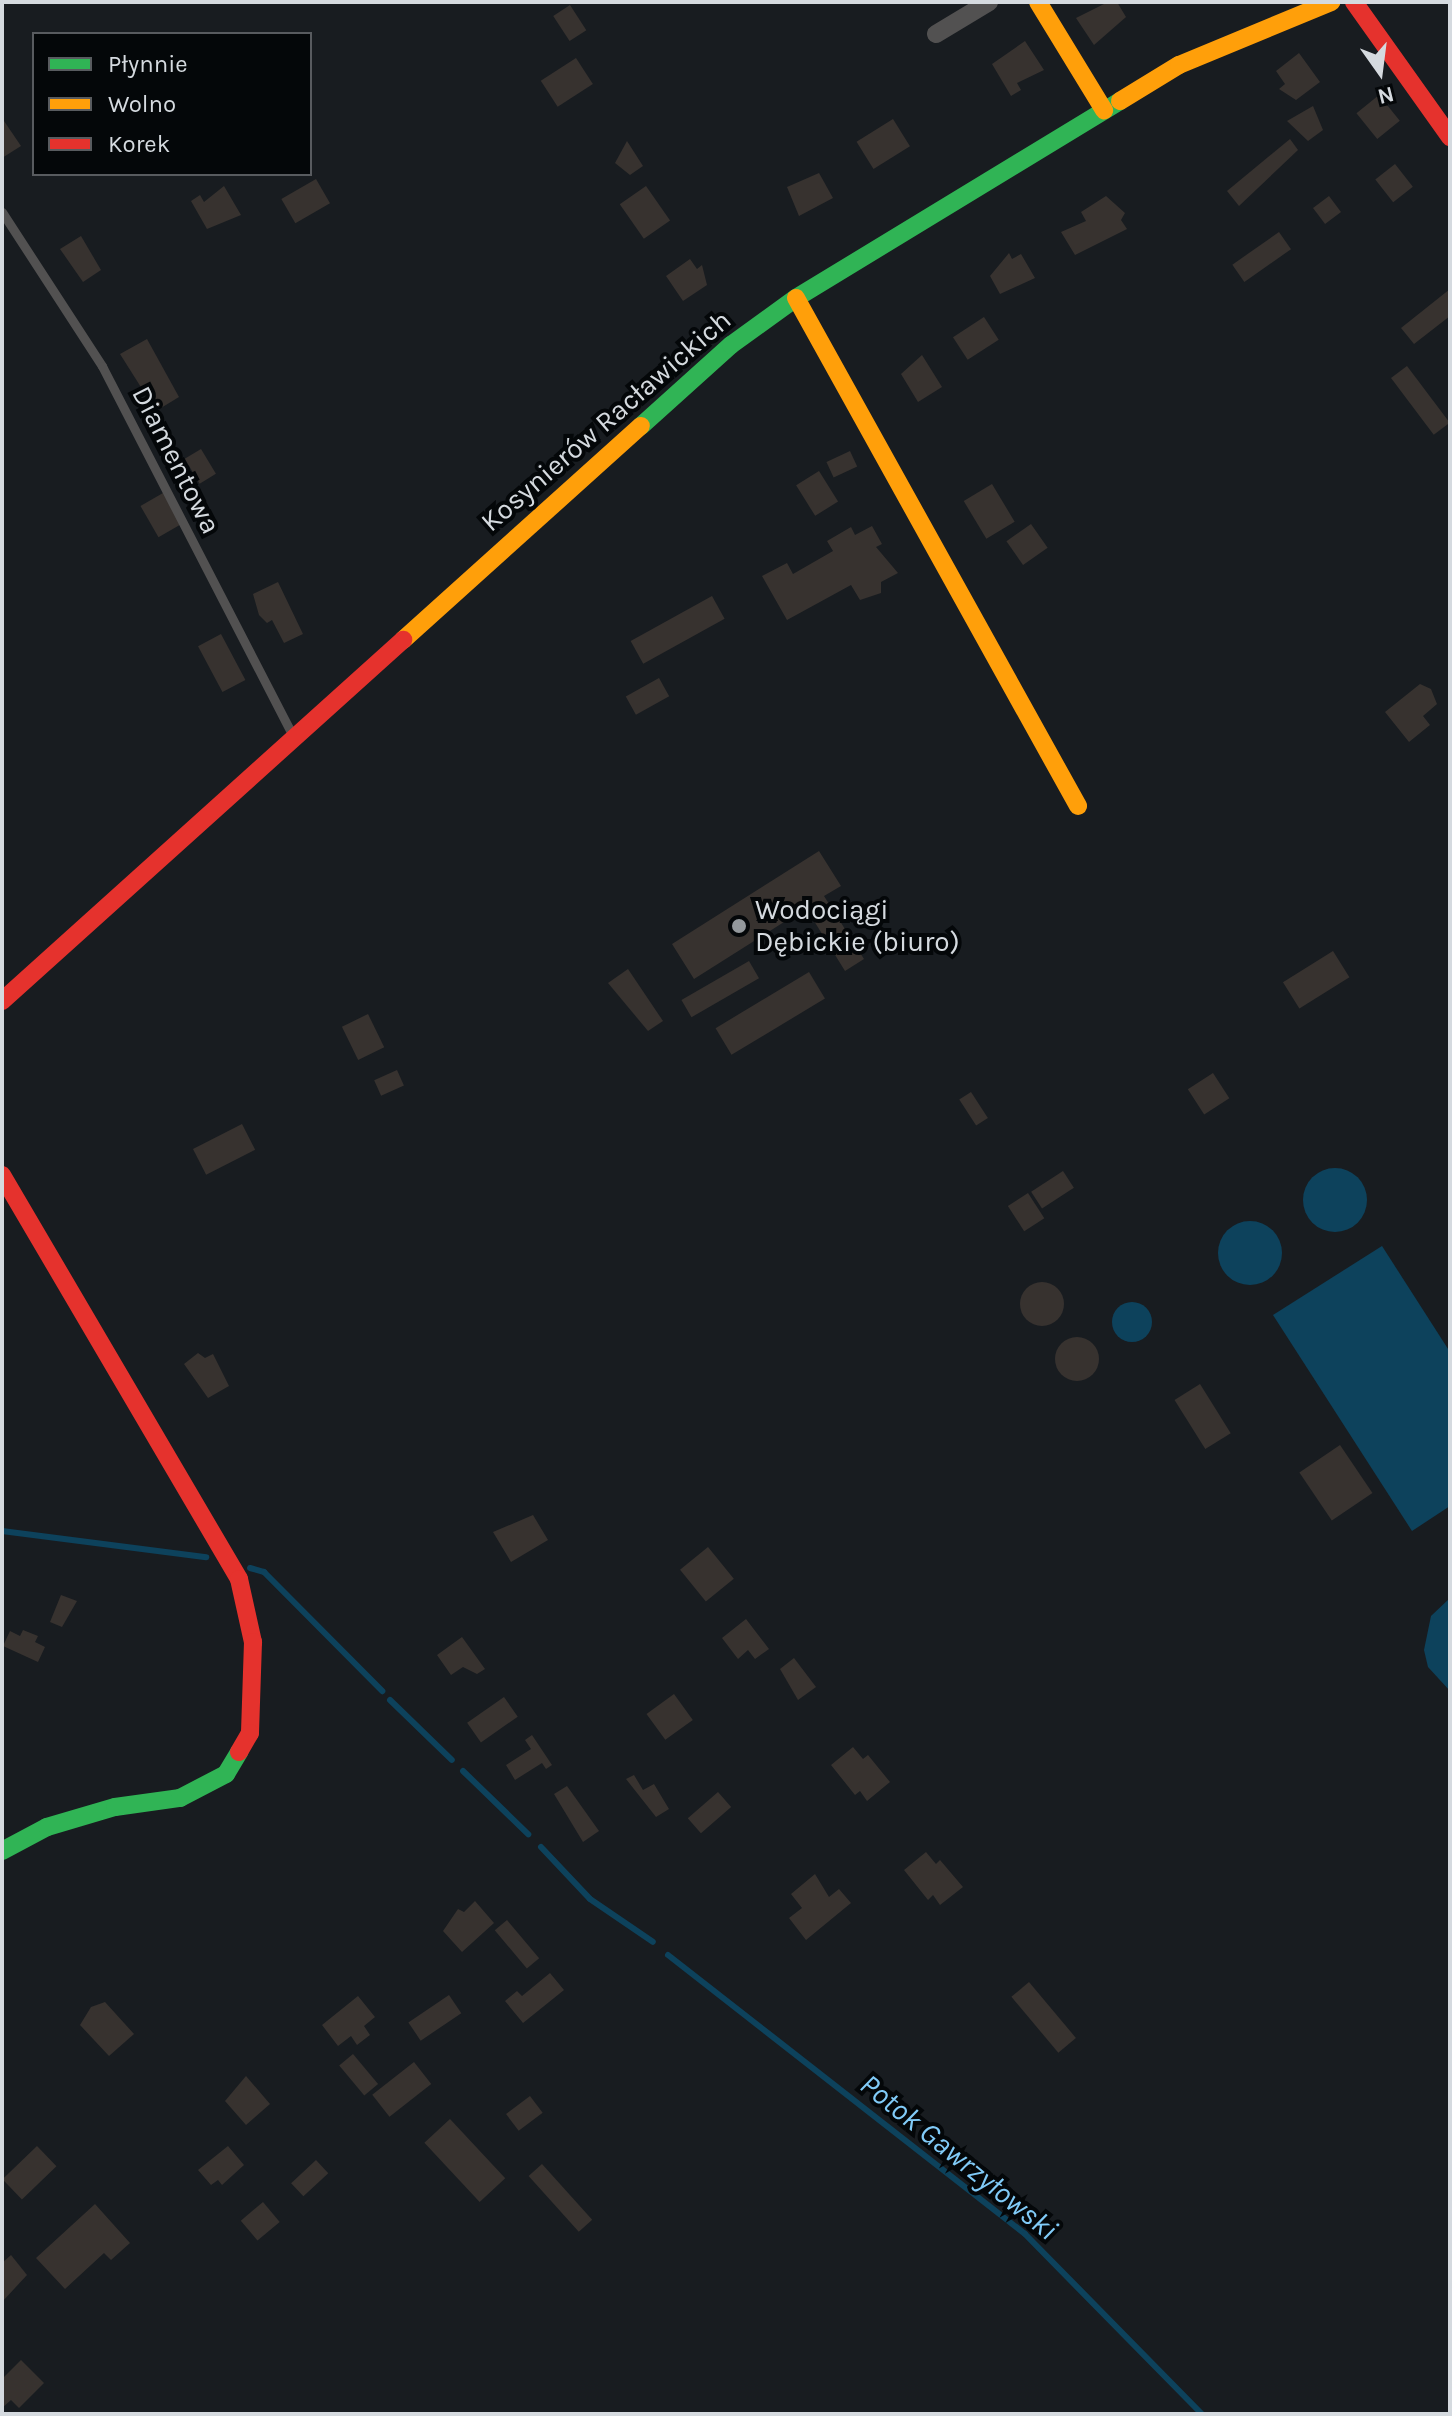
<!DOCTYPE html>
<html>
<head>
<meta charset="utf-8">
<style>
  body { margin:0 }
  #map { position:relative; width:1452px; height:2416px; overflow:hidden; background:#181c20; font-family:Karla,sans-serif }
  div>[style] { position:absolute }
  .water>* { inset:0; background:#0d425c }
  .round { border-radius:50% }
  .stream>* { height:6px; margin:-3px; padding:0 3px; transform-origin:3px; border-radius:3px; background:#0d425c }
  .building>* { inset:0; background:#37322f; transform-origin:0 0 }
  .lane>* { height:9px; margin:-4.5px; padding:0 4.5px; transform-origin:4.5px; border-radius:4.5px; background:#525151 }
  .street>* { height:18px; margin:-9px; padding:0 9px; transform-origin:9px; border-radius:9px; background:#525151 }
  .fast>* { height:18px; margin:-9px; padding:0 9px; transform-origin:9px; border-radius:9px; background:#30b455 }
  .slow>* { height:18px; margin:-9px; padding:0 9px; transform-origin:9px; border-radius:9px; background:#ff9f0a }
  .jam>* { height:18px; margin:-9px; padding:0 9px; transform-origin:9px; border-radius:9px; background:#e5322d }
  .dots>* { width:22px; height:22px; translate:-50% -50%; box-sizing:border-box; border:4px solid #040709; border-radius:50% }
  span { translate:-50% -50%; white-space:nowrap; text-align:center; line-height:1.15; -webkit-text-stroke:8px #040709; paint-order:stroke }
  .street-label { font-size:28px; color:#d5dadf }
  .poi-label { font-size:28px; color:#d5dadf }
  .left { translate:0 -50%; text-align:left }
  .water-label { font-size:30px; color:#81cbf8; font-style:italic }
  .frame { position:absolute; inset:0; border:4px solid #d5dadf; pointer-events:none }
  .legend { position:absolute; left:32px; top:32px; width:280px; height:144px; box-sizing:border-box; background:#040709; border:2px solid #585b5f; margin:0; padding:10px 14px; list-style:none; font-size:24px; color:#d5dadf }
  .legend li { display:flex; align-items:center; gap:16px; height:40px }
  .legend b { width:40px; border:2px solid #585b5f }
  .north { position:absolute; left:1340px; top:32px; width:80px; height:80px; -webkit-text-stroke:6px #040709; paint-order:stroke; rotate:166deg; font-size:22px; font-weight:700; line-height:32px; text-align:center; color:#d5dadf }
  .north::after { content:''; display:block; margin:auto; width:28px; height:36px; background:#d5dadf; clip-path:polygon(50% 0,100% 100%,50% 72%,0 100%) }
</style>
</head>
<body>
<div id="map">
  <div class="water">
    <i class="round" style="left:1303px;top:1168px;width:64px;height:64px"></i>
    <i class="round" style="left:1218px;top:1221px;width:64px;height:64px"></i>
    <i style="clip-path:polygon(1382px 1246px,1450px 1352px,1450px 1506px,1412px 1531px,1273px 1315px)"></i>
    <i class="round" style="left:1112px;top:1302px;width:40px;height:40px"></i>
    <i style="clip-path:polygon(1450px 1598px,1450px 1691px,1428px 1667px,1424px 1650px,1431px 1616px)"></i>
  </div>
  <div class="stream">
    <i style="left:2px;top:1531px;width:206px;rotate:7.3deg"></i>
    <i style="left:250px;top:1568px;width:15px;rotate:16deg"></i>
    <i style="left:264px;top:1572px;width:168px;rotate:45.2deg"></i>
    <i style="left:390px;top:1700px;width:86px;rotate:44.1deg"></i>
    <i style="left:463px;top:1771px;width:91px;rotate:44.1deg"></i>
    <i style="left:541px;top:1847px;width:71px;rotate:46.7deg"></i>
    <i style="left:590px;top:1899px;width:76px;rotate:34.3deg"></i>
    <i style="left:668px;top:1955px;width:453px;rotate:38deg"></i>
    <i style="left:1025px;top:2234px;width:252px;rotate:45.5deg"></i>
  </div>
  <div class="building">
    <i style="clip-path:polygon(1108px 2px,1117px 2px,1126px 17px,1094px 45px,1076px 18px)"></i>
    <i style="left:570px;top:5px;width:30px;height:20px;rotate:57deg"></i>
    <i style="clip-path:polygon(1025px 41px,1044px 70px,1017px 83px,1021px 90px,1011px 96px,992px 64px)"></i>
    <i style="clip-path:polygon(1299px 53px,1320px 82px,1296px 100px,1279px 89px,1285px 84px,1276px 71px)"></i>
    <i style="left:576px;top:58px;width:31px;height:42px;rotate:57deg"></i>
    <i style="left:1379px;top:95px;width:33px;height:29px;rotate:51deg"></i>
    <i style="clip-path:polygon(1313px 106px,1323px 130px,1308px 141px,1287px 121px)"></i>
    <i style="clip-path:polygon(2px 118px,21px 146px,2px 158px)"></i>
    <i style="left:893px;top:119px;width:32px;height:43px;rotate:58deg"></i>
    <i style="clip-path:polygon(1290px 139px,1298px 150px,1239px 206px,1227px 191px)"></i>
    <i style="clip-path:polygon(627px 141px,643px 166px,630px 175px,615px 163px)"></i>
    <i style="left:1395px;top:164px;width:29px;height:25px;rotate:52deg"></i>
    <i style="clip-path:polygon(819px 173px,833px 198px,799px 216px,787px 187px)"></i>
    <i style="left:316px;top:179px;width:28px;height:40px;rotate:60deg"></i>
    <i style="clip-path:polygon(224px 186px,241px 215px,207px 229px,191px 201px,200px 195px,204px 202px)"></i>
    <i style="left:646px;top:186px;width:42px;height:32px;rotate:55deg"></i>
    <i style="clip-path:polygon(1106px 196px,1125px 213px,1121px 220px,1127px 229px,1075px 255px,1061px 232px,1086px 221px,1081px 212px)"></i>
    <i style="left:1329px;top:196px;width:20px;height:20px;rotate:53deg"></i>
    <i style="left:1279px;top:232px;width:21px;height:57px;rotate:55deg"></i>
    <i style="clip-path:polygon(81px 236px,101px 270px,83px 282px,60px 249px)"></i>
    <i style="clip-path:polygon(1009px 253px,1012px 259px,1021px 254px,1035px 278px,1000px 294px,990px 276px)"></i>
    <i style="clip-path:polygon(690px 259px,697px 269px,702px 265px,707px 285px,683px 301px,666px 276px)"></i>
    <i style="clip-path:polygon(1450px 289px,1450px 316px,1414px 344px,1401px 328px)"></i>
    <i style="left:984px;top:317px;width:27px;height:37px;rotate:57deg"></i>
    <i style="clip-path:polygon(147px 339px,179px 397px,156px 411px,120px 354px)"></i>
    <i style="clip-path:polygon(922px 355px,942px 387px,918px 402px,901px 374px)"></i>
    <i style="left:1407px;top:366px;width:71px;height:20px;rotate:53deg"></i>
    <i style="left:201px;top:449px;width:29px;height:19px;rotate:59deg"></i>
    <i style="left:850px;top:451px;width:17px;height:26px;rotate:65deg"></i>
    <i style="left:819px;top:471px;width:36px;height:27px;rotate:58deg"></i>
    <i style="left:992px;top:484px;width:44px;height:33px;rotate:59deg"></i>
    <i style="left:163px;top:493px;width:36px;height:26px;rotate:60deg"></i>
    <i style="left:1031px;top:524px;width:29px;height:30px;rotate:55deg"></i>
    <i style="clip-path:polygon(872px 526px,882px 544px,876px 547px,898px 573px,881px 582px,881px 593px,860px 600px,851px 585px,787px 620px,762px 576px,787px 563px,793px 574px,833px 551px,827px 541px,851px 527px,855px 535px)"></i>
    <i style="clip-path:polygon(278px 582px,303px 634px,284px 643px,272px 620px,267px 623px,259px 615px,253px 594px)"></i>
    <i style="left:712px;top:596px;width:26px;height:93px;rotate:61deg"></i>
    <i style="left:221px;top:634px;width:52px;height:26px;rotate:62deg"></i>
    <i style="left:659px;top:678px;width:21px;height:38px;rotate:61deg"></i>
    <i style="clip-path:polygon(1420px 684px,1431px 689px,1437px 704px,1423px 716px,1430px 725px,1409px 742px,1385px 712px)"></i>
    <i style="clip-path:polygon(819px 851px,841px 886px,824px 896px,864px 959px,845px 971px,806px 908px,694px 979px,672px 944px)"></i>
    <i style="left:1333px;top:951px;width:31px;height:59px;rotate:58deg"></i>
    <i style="left:749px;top:961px;width:20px;height:78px;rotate:60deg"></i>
    <i style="clip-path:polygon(628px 969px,663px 1021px,648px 1031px,608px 983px)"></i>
    <i style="left:809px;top:972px;width:31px;height:109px;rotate:59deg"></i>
    <i style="left:368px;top:1014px;width:37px;height:29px;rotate:64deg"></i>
    <i style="left:397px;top:1070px;width:17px;height:25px;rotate:66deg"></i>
    <i style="left:1213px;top:1073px;width:30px;height:30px;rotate:57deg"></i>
    <i style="left:971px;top:1092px;width:31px;height:14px;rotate:57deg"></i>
    <i style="left:242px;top:1124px;width:29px;height:55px;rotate:63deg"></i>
    <i style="left:1063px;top:1171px;width:20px;height:38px;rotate:57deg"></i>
    <i style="left:1028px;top:1193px;width:30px;height:24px;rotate:57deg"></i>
    <i class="round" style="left:1020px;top:1282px;width:44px;height:44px"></i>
    <i class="round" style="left:1055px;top:1337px;width:44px;height:44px"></i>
    <i style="clip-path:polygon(198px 1353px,205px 1358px,213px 1354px,229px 1386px,208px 1398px,184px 1364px)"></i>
    <i style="left:1200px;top:1384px;width:58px;height:30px;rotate:58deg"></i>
    <i style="left:1340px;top:1445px;width:58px;height:49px;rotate:56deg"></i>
    <i style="clip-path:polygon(533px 1515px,548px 1540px,511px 1562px,493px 1532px)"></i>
    <i style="left:708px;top:1547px;width:41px;height:36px;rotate:51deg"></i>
    <i style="clip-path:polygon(61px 1595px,77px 1601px,62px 1627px,50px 1622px)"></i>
    <i style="clip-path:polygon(746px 1619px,769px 1649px,755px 1659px,748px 1650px,738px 1659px,722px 1638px)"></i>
    <i style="clip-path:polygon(23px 1630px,38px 1636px,35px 1642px,45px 1647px,38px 1662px,3px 1646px,10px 1631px,20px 1636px)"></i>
    <i style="clip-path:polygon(462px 1637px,485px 1669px,477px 1674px,463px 1667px,451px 1675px,437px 1655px)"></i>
    <i style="clip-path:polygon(794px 1658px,816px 1687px,798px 1700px,780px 1669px)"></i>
    <i style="left:674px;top:1694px;width:32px;height:34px;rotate:54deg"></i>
    <i style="left:504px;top:1697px;width:24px;height:45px;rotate:55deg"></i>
    <i style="clip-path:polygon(532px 1735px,552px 1765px,546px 1769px,542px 1763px,515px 1780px,506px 1765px,531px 1749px,525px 1740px)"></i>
    <i style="clip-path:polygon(853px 1747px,863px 1759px,868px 1755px,890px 1782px,867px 1801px,860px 1791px,855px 1795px,831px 1765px)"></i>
    <i style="clip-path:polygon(634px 1775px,643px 1790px,654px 1784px,669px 1809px,656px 1817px,626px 1779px)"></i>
    <i style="clip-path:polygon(567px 1786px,599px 1831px,583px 1842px,554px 1794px)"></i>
    <i style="left:718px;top:1792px;width:20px;height:40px;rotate:49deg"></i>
    <i style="clip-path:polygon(926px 1852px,936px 1864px,940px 1860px,963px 1887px,940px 1905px,933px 1895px,928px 1900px,904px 1870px)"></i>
    <i style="clip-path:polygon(815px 1874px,829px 1897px,839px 1889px,851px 1903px,806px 1940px,789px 1918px,802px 1908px,791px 1894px)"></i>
    <i style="clip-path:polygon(475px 1901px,494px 1923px,462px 1952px,443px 1931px,458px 1909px,464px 1912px)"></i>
    <i style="left:507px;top:1920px;width:50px;height:16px;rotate:50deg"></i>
    <i style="clip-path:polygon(550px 1973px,564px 1990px,523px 2023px,505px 2001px,517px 1991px,522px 1996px)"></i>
    <i style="left:1029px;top:1982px;width:73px;height:23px;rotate:50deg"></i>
    <i style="left:449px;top:1995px;width:22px;height:49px;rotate:56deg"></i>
    <i style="clip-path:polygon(358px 1996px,375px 2017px,364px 2026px,370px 2035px,357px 2045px,351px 2036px,338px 2046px,322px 2025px)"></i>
    <i style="clip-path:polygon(105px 2002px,134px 2034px,109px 2056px,80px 2025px,91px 2007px)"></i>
    <i style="left:353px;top:2054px;width:39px;height:18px;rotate:50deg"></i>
    <i style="left:414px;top:2062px;width:28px;height:53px;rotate:52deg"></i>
    <i style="clip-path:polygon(246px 2076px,270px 2104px,246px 2125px,225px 2101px)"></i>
    <i style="left:530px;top:2096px;width:21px;height:30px;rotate:53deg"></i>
    <i style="left:450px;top:2119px;width:81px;height:35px;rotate:47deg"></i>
    <i style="left:37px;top:2146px;width:28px;height:48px;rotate:46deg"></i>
    <i style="clip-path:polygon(228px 2146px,244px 2165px,222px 2185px,218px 2180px,211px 2185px,198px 2170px)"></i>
    <i style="left:316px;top:2160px;width:18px;height:34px;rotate:47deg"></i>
    <i style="left:542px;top:2164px;width:75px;height:18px;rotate:48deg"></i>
    <i style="left:263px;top:2202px;width:26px;height:29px;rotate:50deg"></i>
    <i style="clip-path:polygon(95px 2204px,130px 2243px,111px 2260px,104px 2253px,65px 2289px,36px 2258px)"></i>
    <i style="clip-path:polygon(11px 2255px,27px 2275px,2px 2302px,2px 2263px)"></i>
    <i style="clip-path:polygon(21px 2360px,44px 2383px,19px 2408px,11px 2400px,2px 2408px,2px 2379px)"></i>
  </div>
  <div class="lane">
    <i style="left:2px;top:212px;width:184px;rotate:57deg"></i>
    <i style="left:102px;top:366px;width:414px;rotate:62.7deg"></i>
  </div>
  <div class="street">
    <i style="left:936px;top:34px;width:62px;rotate:-31.1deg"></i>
  </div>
  <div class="fast">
    <i style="left:641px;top:426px;width:121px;rotate:-42deg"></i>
    <i style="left:731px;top:345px;width:80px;rotate:-35.9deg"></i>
    <i style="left:796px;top:298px;width:379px;rotate:-31.3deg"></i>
    <i style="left:2px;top:1851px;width:51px;rotate:-28.1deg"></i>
    <i style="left:47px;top:1827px;width:71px;rotate:-16.4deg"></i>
    <i style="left:115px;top:1807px;width:66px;rotate:-7.9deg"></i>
    <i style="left:180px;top:1798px;width:52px;rotate:-27.6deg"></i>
    <i style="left:226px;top:1774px;width:26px;rotate:-59deg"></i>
  </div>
  <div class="slow">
    <i style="left:1038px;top:2px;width:127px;rotate:58.6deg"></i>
    <i style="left:1120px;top:101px;width:69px;rotate:-31.4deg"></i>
    <i style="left:1179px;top:65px;width:165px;rotate:-22.5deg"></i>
    <i style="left:796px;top:298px;width:581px;rotate:60.96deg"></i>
    <i style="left:403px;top:640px;width:320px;rotate:-42deg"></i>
  </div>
  <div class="jam">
    <i style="left:1354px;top:2px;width:166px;rotate:54.6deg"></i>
    <i style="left:2px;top:1001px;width:540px;rotate:-42deg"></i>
    <i style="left:2px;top:1175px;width:468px;rotate:59.6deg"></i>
    <i style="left:239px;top:1579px;width:65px;rotate:77.5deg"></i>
    <i style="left:253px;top:1642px;width:91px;rotate:91.9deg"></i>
    <i style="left:250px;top:1733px;width:22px;rotate:120deg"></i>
  </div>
  <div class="dots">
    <i style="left:739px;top:926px;background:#93989c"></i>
  </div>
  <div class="street-label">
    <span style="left:606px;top:421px;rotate:-41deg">Kosynierów Racławickich</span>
    <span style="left:176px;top:460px;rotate:63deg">Diamentowa</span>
  </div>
  <div class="poi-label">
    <span class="left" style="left:755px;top:926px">Wodociągi<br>Dębickie (biuro)</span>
  </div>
  <div class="water-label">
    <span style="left:959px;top:2157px;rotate:39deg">Potok Gawrzyłowski</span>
  </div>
  <div class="frame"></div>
  <ul class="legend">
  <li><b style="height:10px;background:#30b455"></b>Płynnie</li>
  <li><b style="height:10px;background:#ff9f0a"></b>Wolno</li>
  <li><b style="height:10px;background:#e5322d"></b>Korek</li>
  </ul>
  <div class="north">N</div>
</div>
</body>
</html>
